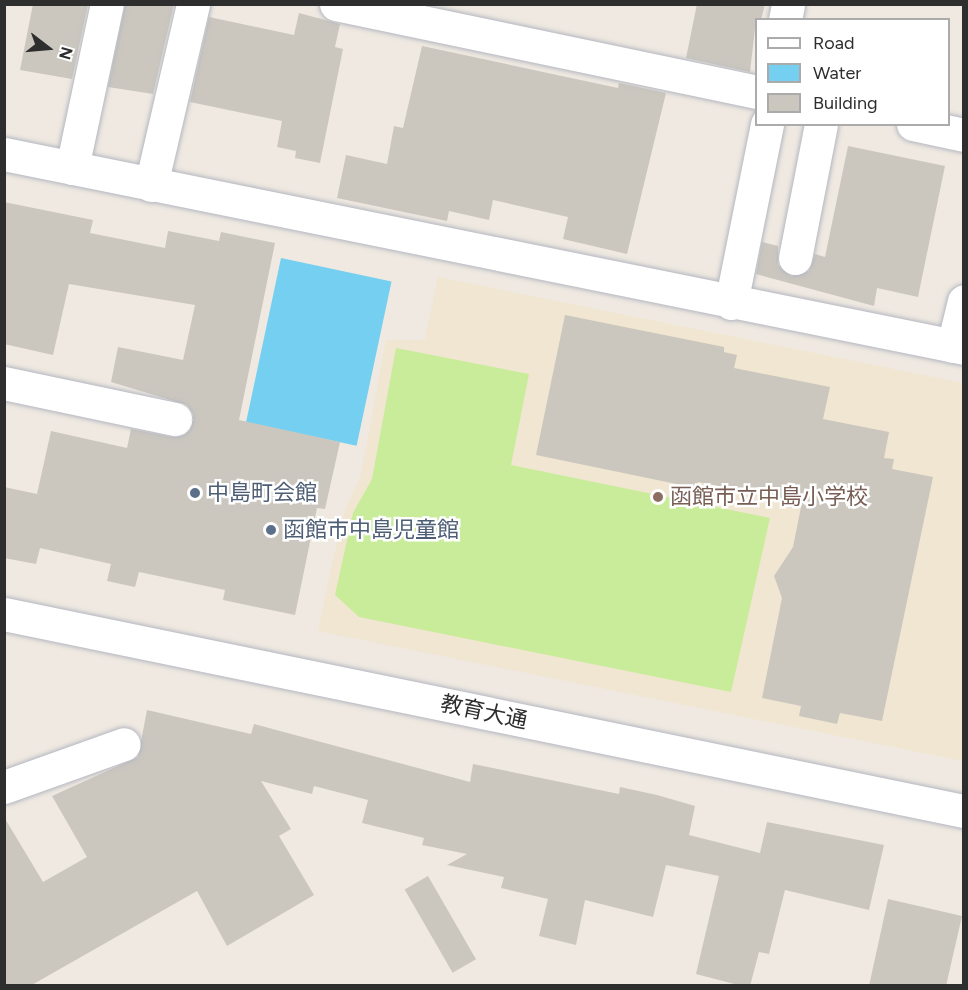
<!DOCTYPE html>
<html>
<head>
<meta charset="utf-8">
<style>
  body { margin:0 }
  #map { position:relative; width:968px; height:990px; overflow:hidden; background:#efe9e1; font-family:Figtree,"Noto Sans JP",sans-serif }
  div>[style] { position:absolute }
  .education>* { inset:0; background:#f0e6d1 }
  .pitch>* { inset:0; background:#c9ec9a }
  .water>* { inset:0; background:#75cff0; transform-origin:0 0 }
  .building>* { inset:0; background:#cbc7bf; transform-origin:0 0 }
  .roads { filter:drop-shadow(0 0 2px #b4b7c1) drop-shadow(0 0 2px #b4b7c1) }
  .minor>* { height:33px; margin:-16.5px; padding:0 16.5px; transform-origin:16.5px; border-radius:16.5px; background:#fff }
  .dots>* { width:16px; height:16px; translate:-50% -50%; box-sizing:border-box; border:3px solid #fff; border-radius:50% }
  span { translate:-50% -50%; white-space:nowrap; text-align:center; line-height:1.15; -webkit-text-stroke:5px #fff; paint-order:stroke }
  .service-label { font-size:22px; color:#4e5e75 }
  .left { translate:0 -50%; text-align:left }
  .education-label { font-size:22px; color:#785e54 }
  .street-label { font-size:22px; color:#2e2e2e }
  .frame { position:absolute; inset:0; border:6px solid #2e2e2e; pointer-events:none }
  .legend { position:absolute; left:755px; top:18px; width:195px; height:108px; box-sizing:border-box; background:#fff; border:2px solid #ababab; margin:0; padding:8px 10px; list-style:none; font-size:18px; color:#2e2e2e }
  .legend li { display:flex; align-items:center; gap:12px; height:30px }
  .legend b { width:30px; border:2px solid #ababab }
  .north { position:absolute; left:18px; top:18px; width:60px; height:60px; -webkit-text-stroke:4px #fff; paint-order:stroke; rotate:106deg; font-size:16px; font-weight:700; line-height:24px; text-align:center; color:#2e2e2e }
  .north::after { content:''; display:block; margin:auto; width:21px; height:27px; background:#2e2e2e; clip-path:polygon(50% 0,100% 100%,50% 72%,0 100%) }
</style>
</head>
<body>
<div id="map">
  <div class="education">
    <i style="clip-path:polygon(438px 277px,963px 383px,963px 761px,318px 631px,342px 519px,361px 474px,386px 340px,425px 340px)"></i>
  </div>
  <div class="pitch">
    <i style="clip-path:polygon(396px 348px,529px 374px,511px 465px,770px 518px,731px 692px,359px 617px,335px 595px,353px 513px,372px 479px)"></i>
  </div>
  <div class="water">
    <i style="left:281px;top:258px;width:113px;height:168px;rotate:12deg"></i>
  </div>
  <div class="building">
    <i style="clip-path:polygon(33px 4px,88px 4px,72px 79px,20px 70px)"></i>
    <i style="clip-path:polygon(125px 4px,174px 4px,153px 94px,108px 87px)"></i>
    <i style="clip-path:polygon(697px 4px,765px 4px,761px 20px,756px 20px,750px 72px,686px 58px)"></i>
    <i style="clip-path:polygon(299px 13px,340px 24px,335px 47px,343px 49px,320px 163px,295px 158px,296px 151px,277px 147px,282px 121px,190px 102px,209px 17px,294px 35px)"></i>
    <i style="clip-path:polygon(422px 46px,618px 88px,619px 83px,666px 93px,627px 254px,563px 239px,568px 217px,493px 200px,489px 220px,449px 211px,447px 221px,337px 198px,346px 155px,387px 164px,394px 126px,403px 128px)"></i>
    <i style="clip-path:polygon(848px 146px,945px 166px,918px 297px,877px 288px,874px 306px,756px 274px,762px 242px,778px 246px,778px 265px,791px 276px,809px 271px,815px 254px,825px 257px)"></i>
    <i style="clip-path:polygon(4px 202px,93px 220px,90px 233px,165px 248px,168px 231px,219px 241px,221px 232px,275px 243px,239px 420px,340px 442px,325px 509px,317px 508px,295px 615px,223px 600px,225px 590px,139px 572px,135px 587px,107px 581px,111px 564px,40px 548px,36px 564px,4px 558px,4px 487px,37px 494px,51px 431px,127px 448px,131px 429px,172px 437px,189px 431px,193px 414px,187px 405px,111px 382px,118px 347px,183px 360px,195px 305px,69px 284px,53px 355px,4px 344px)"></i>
    <i style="clip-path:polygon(565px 315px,724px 347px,724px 352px,737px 355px,734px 368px,830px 387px,823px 419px,889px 432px,884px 458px,894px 459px,892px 469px,933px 477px,882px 721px,840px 713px,837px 724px,799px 716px,801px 706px,762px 698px,782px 598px,774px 576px,793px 547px,802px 502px,698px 482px,696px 488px,536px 455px)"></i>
    <i style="clip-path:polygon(147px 710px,251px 734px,254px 724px,470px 782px,473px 764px,619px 794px,620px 787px,657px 795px,695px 806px,689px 835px,760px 853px,767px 822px,884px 845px,869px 910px,785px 890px,769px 954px,759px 952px,750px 986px,742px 986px,696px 974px,719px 876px,666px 865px,653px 917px,585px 900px,576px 945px,539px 936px,548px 899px,501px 888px,504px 877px,447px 865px,467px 854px,422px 845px,424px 838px,362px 823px,368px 800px,314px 786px,312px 794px,261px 781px,291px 829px,279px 836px,314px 895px,227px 946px,197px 891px,30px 986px,4px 986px,4px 817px,43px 882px,87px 857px,52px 796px,138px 757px)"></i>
    <i style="left:428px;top:876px;width:96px;height:27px;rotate:60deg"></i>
    <i style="clip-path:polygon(888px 899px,962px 916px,946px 986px,869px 986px)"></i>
  </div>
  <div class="roads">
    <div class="minor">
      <i style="left:336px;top:4px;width:429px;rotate:11.8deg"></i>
      <i style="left:785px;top:20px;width:16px;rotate:-79deg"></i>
      <i style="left:913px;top:124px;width:52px;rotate:12.2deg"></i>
      <i style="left:4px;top:154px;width:979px;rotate:11.42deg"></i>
      <i style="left:72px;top:168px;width:168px;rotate:-78deg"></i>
      <i style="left:151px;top:185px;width:186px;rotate:-76.9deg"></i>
      <i style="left:795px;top:258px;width:136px;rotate:-79deg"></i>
      <i style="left:731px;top:303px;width:183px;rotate:-78.6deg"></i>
      <i style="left:953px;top:346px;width:46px;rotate:-76.3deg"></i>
      <i style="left:4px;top:383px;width:175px;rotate:11.9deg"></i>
      <i style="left:4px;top:614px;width:980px;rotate:11.6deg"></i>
      <i style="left:4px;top:787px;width:127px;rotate:-19.7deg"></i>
    </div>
  </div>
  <div class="dots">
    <i style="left:195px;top:493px;background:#5c6f8a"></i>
    <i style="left:658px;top:497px;background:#8d6e63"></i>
    <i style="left:271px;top:530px;background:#5c6f8a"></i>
  </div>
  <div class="service-label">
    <span class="left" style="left:207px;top:493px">中島町会館</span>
    <span class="left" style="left:283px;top:530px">函館市中島児童館</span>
  </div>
  <div class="education-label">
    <span class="left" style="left:670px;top:497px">函館市立中島小学校</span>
  </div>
  <div class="street-label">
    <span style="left:484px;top:712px;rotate:12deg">教育大通</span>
  </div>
  <div class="frame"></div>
  <ul class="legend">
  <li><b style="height:8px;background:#fff"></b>Road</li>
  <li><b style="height:16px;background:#75cff0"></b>Water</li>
  <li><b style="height:16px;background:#cbc7bf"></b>Building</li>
  </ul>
  <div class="north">N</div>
</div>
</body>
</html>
